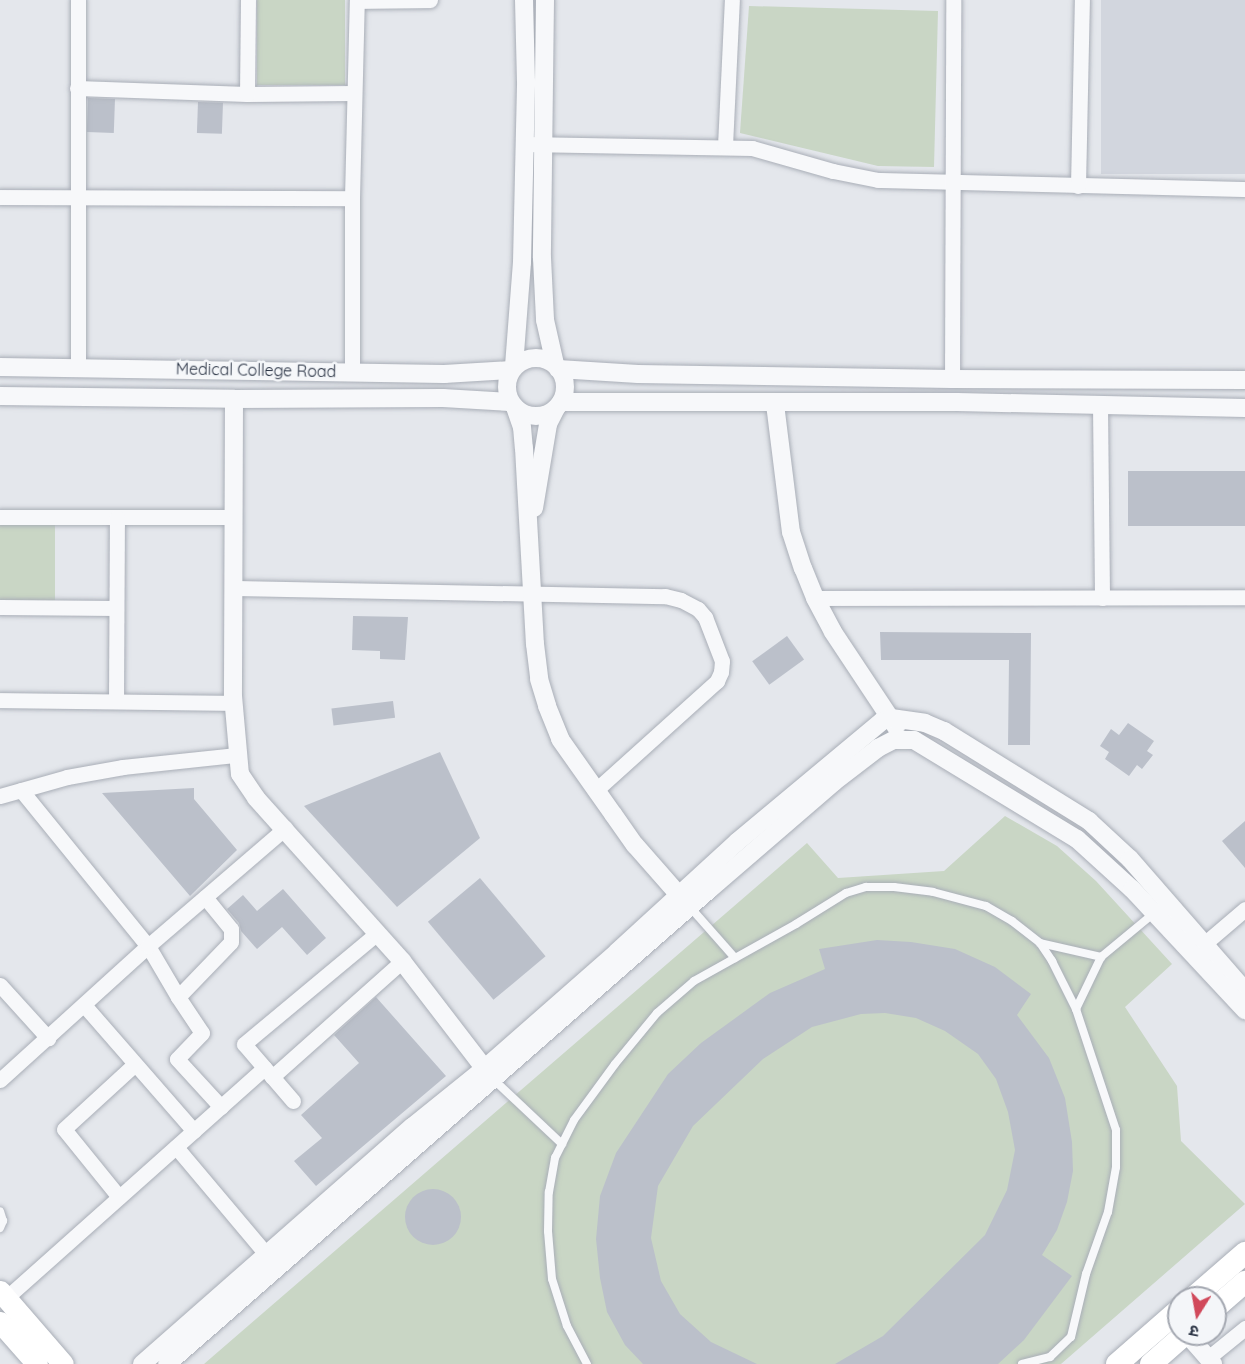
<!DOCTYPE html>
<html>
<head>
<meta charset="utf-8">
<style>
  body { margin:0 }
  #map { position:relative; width:1245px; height:1364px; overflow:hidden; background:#e4e7ec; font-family:Quicksand,"Noto Sans Devanagari",sans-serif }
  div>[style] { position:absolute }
  .built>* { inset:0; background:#d2d6de; transform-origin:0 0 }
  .green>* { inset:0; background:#c9d6c5; transform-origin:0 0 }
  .building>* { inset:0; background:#bbc0ca; transform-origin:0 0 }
  .round { border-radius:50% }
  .roads { filter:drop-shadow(0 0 2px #a9aeb7) drop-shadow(0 0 2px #a9aeb7) }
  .service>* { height:8px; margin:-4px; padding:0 4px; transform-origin:4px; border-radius:4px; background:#f7f8fa }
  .minor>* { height:15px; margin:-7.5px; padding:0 7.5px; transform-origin:7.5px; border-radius:7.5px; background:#f7f8fa }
  .tertiary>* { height:18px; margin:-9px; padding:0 9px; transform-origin:9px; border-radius:9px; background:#f7f8fa }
  .tertiary>.ring { margin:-9px; padding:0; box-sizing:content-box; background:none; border:18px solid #f7f8fa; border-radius:50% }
  .secondary>* { height:21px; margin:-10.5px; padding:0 10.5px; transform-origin:10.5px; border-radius:10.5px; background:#fff }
  .primary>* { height:22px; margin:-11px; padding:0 11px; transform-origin:11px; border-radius:11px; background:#fff }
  span { translate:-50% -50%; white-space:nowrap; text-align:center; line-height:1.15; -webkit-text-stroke:5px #f4f6f9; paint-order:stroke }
  .street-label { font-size:16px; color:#2b3445 }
  .north { position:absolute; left:1167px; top:1286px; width:60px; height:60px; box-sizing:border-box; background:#f4f6f9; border:2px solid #a4a8b1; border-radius:50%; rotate:191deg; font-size:16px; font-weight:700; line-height:24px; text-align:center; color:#2b3445 }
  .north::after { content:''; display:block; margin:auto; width:21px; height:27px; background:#d1495b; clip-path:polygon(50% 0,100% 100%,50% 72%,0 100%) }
</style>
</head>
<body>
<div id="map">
  <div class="built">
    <i style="left:1101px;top:0;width:144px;height:174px"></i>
  </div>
  <div class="green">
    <i style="left:257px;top:0;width:88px;height:85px"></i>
    <i style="clip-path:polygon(749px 6px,938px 11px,934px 167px,878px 166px,740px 133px)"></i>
    <i style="left:0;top:517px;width:55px;height:90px"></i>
    <i style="clip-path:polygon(1005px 816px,1057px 846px,1096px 881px,1172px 964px,1125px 1007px,1177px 1086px,1181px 1141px,1245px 1204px,1061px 1364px,204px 1364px,807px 843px,838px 878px,944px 871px)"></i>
  </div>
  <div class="building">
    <i style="left:88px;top:98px;width:27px;height:34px;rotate:2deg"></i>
    <i style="left:198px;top:102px;width:25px;height:31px;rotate:2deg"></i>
    <i style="left:1128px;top:471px;width:117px;height:55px"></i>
    <i style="clip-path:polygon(353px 616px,408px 617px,405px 660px,380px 659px,380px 651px,352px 650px)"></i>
    <i style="clip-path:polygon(880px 632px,1031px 633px,1030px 745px,1008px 745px,1009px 660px,881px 660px)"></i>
    <i style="left:787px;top:636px;width:29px;height:43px;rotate:54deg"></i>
    <i style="left:393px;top:701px;width:17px;height:62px;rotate:83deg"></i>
    <i style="clip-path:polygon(1128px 723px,1154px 741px,1147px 751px,1153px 755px,1142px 769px,1137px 765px,1129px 776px,1105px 759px,1109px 752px,1100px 746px,1111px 729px,1119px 735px)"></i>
    <i style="clip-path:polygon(440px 752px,480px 838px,397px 907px,304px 806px)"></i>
    <i style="clip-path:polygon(194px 788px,194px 799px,237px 850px,190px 896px,102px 793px)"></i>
    <i style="clip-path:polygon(1245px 821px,1245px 868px,1222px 841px)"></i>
    <i style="left:480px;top:878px;width:102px;height:68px;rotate:50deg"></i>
    <i style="clip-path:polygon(283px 889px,326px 938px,307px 955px,282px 927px,257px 949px,241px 931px,239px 923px,227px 909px,243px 895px,257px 911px)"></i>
    <i style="clip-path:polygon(877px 940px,911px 942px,955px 949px,995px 967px,1031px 994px,1017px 1015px,1049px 1058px,1065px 1098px,1072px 1142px,1073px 1171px,1067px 1202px,1057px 1230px,1042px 1255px,1072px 1276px,1024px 1340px,998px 1364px,835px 1364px,883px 1336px,985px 1235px,1007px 1190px,1015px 1150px,1008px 1112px,996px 1079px,978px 1054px,945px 1031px,916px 1018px,885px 1013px,861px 1014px,812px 1027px,763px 1059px,693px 1126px,658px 1186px,651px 1238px,661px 1281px,680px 1314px,711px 1342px,757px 1364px,643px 1364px,625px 1345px,607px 1312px,600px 1278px,596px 1239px,600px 1196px,616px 1153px,668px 1074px,701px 1043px,770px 993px,825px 969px,819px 949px)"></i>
    <i style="clip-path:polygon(376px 997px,446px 1076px,316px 1186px,294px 1161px,322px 1138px,301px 1115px,359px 1063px,334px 1035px)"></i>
    <i class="round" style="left:405px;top:1189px;width:56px;height:56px"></i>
  </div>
  <div class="roads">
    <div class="service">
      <i style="left:690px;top:907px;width:68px;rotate:48.6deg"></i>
      <i style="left:1040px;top:943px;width:63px;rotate:12.9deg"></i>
      <i style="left:493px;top:1079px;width:95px;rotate:43.3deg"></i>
      <i style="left:0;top:1228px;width:8px;rotate:-67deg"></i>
      <i style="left:3px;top:1221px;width:10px;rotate:-107deg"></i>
      <i style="left:587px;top:1364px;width:43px;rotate:-117.8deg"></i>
      <i style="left:567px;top:1326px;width:49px;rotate:-107.7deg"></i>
      <i style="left:552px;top:1279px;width:48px;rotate:-94.8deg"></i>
      <i style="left:548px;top:1231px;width:39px;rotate:-89deg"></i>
      <i style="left:549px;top:1192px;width:35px;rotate:-80deg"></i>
      <i style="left:555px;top:1158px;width:42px;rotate:-63.4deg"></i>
      <i style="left:574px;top:1120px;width:69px;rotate:-53.8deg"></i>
      <i style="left:615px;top:1064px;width:66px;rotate:-50.5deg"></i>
      <i style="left:657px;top:1013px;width:49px;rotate:-40.9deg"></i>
      <i style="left:694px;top:981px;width:117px;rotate:-29.2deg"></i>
      <i style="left:796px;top:924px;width:59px;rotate:-31.8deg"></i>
      <i style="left:846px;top:893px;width:21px;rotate:-17deg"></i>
      <i style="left:866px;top:887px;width:28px"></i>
      <i style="left:894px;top:887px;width:39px;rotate:7deg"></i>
      <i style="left:933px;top:892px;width:55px;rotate:14.8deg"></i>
      <i style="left:986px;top:906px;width:30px;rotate:30deg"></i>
      <i style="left:1012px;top:921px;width:36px;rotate:38deg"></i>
      <i style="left:1040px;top:943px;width:22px;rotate:56deg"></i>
      <i style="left:1052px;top:961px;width:54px;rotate:63.4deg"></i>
      <i style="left:1022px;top:1364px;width:29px;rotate:-14deg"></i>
      <i style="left:1050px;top:1357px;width:29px;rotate:-44deg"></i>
      <i style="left:1071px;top:1337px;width:65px;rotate:-76.6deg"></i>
      <i style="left:1086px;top:1274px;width:66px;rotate:-70.5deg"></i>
      <i style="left:1108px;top:1212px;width:46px;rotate:-79.9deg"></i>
      <i style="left:1116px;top:1167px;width:37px;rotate:-90deg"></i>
      <i style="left:1116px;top:1130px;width:127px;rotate:-108.3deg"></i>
      <i style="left:1076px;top:1009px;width:58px;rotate:-64.3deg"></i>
      <i style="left:1101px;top:957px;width:67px;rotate:-39.6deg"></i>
    </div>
    <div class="minor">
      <i style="left:357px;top:1px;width:73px;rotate:-0.8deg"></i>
      <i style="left:77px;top:88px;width:170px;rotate:2deg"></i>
      <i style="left:247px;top:94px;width:107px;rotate:-0.5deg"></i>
      <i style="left:247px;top:94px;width:94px;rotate:-89.4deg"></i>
      <i style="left:525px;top:144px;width:227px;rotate:1deg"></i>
      <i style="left:752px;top:148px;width:84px;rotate:15.9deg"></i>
      <i style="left:833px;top:171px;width:46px;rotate:11.3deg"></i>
      <i style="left:878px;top:180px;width:367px;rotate:1.4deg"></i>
      <i style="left:725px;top:146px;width:146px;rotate:-87.3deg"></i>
      <i style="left:1078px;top:186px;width:186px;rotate:-88.8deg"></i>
      <i style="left:0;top:197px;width:352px;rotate:0.2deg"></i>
      <i style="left:78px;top:368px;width:368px;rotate:-90deg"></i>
      <i style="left:352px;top:371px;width:173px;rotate:-90deg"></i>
      <i style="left:352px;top:198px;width:198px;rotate:-88.6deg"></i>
      <i style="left:952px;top:379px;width:379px;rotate:-89.8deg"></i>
      <i style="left:1100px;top:405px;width:193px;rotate:89.4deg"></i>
      <i style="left:0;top:517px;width:234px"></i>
      <i style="left:235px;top:588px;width:430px;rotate:1.1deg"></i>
      <i style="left:665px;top:596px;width:16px;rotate:14deg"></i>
      <i style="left:681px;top:600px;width:19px;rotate:28deg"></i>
      <i style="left:698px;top:609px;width:11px;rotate:49deg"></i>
      <i style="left:705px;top:617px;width:47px;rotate:68.9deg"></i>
      <i style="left:722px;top:661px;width:11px;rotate:95deg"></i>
      <i style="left:721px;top:672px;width:10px;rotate:114deg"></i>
      <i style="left:717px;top:681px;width:163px;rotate:138deg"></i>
      <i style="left:815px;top:598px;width:430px;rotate:-0.1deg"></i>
      <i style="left:0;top:607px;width:116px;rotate:0.5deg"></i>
      <i style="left:0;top:700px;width:233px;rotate:0.7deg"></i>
      <i style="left:116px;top:701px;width:184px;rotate:-89.7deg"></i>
      <i style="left:21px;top:790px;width:201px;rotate:50.9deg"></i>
      <i style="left:148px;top:946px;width:59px;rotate:59.5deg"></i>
      <i style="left:178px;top:997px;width:76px;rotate:-46.1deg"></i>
      <i style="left:231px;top:942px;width:13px;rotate:-90deg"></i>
      <i style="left:231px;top:929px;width:41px;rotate:-129.1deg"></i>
      <i style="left:0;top:796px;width:70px;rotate:-15.8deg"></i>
      <i style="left:67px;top:777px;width:57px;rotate:-10.1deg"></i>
      <i style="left:123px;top:767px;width:114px;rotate:-6.1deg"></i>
      <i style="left:1204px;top:944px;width:54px;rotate:-40.5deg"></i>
      <i style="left:0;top:985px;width:72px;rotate:47.8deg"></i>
      <i style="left:178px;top:997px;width:43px;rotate:56.3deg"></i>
      <i style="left:202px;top:1033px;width:36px;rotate:134deg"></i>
      <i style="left:177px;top:1059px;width:65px;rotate:47.5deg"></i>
      <i style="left:84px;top:1005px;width:167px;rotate:48.9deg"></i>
      <i style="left:272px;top:1077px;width:174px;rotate:-41.7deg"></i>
      <i style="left:0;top:1080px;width:200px;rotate:-42.2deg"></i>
      <i style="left:148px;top:946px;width:181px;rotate:-40.7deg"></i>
      <i style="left:293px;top:1101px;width:75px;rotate:-130.7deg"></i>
      <i style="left:244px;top:1044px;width:173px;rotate:-39.8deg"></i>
      <i style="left:176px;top:1147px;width:140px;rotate:49.9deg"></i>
      <i style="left:119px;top:1197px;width:87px;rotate:-129deg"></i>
      <i style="left:64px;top:1129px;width:96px;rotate:-42.5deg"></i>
      <i style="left:6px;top:1298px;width:346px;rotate:-41.7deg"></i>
      <i style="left:1208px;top:1358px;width:48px;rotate:-39deg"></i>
    </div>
    <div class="tertiary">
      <i style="left:545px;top:0;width:258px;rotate:90.7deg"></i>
      <i style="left:542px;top:258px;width:62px;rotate:87.2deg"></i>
      <i style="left:545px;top:320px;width:45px;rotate:77.2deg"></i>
      <i class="ring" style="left:507px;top:358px;width:40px;height:40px"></i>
      <i style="left:514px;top:366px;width:104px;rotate:-85.6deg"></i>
      <i style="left:522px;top:262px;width:180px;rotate:-88.7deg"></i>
      <i style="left:526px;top:82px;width:82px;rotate:-91.4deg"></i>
      <i style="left:0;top:367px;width:444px;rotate:0.9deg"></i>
      <i style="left:444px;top:374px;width:67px;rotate:-3.4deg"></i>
      <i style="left:558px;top:369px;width:80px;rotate:3.6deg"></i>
      <i style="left:638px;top:374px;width:314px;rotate:0.9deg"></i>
      <i style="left:952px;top:379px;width:293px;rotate:0.2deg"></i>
      <i style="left:0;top:396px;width:234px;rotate:0.7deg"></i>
      <i style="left:234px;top:399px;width:209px;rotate:-0.3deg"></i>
      <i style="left:443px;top:398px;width:67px;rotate:3.4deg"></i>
      <i style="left:234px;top:399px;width:297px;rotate:90.2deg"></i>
      <i style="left:233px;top:696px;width:78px;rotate:84.9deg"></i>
      <i style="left:240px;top:774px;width:29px;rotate:56deg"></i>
      <i style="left:256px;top:798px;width:219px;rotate:48.1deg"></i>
      <i style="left:402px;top:961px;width:146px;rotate:52.5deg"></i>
      <i style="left:561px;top:402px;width:396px"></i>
      <i style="left:957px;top:402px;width:288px;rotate:1.2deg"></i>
      <i style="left:775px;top:404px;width:129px;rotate:82.9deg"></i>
      <i style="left:791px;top:532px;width:38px;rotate:72deg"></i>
      <i style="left:803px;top:568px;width:32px;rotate:68deg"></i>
      <i style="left:815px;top:598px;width:38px;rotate:62deg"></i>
      <i style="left:833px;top:632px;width:114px;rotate:56.4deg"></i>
      <i style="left:515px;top:407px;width:21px;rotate:71deg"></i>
      <i style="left:522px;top:427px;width:21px;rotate:85deg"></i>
      <i style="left:524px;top:448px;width:196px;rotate:86.8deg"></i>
      <i style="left:535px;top:644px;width:35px;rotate:83deg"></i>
      <i style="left:539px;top:679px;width:28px;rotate:73deg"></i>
      <i style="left:547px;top:706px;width:35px;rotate:68deg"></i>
      <i style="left:560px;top:739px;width:92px;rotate:54.8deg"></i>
      <i style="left:613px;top:814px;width:38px;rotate:55deg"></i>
      <i style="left:635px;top:845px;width:77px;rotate:48.7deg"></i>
      <i style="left:534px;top:508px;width:85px;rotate:-80.5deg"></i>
      <i style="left:548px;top:424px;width:18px;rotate:-63deg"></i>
      <i style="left:1187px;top:1334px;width:40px;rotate:49deg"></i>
      <i style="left:142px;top:1364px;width:359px;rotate:-41.3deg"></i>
      <i style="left:412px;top:1127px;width:92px;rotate:-38.9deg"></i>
      <i style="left:484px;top:1069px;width:177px;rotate:-41.3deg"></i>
      <i style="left:617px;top:952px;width:163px;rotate:-42.5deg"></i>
      <i style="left:737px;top:842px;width:189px;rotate:-39.8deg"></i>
      <i style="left:882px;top:721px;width:9px;rotate:-18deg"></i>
      <i style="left:891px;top:718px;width:34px;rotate:8deg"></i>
      <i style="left:925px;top:723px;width:21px;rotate:23deg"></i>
      <i style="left:944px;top:731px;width:171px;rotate:31.8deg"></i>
      <i style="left:1089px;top:821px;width:56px;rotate:42.8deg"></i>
      <i style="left:1130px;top:859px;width:175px;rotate:48.9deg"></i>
      <i style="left:167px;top:1364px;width:721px;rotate:-41.18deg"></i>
      <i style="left:710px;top:889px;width:164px;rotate:-40.8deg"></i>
      <i style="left:834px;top:782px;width:56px;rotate:-37.7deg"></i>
      <i style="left:878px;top:748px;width:18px;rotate:-27deg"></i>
      <i style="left:894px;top:740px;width:20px"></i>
      <i style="left:914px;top:740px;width:191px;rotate:31.3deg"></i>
      <i style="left:1077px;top:839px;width:74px;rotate:42.3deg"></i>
      <i style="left:1132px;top:889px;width:166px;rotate:47deg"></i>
    </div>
    <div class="secondary">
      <i style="left:0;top:1291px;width:96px;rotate:49.2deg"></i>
      <i style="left:0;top:1322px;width:56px;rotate:48.6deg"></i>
    </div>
    <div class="primary">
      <i style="left:1193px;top:1298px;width:69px;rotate:-40.9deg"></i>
      <i style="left:1215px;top:1308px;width:40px;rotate:-41deg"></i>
      <i style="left:1117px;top:1364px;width:82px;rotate:-41.1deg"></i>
      <i style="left:1151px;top:1364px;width:45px;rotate:-41.4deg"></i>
    </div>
  </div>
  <div class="street-label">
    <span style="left:256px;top:370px;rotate:1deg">Medical College Road</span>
  </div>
  <div class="north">उ</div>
</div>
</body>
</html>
